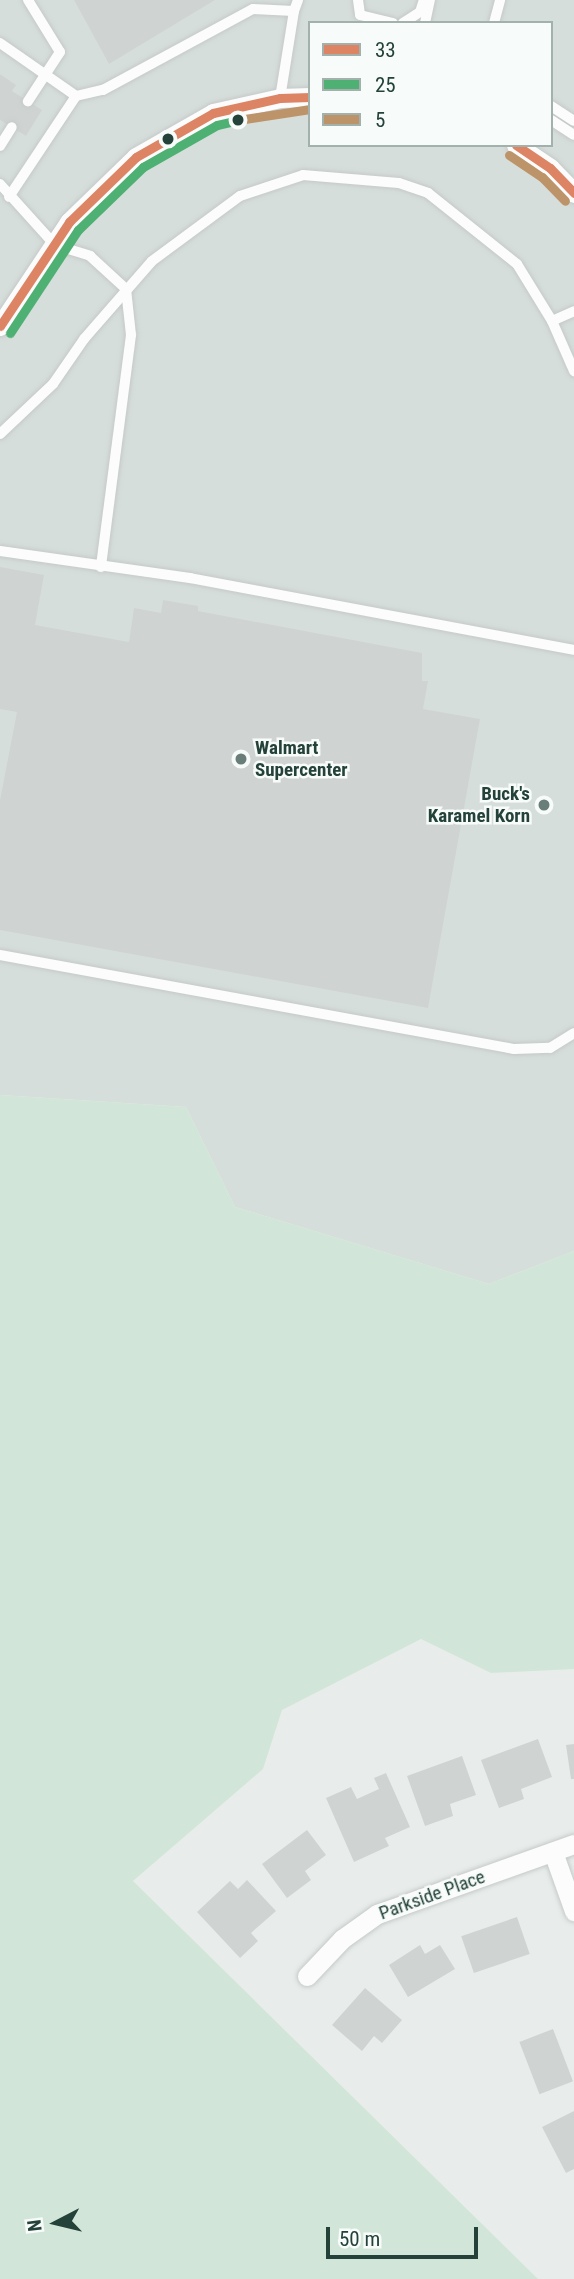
<!DOCTYPE html>
<html>
<head>
<meta charset="utf-8">
<style>
  body { margin:0 }
  #map { position:relative; width:574px; height:2279px; overflow:hidden; background:#e8edeb; font-family:"Roboto Condensed",sans-serif }
  div>[style] { position:absolute }
  .built>* { inset:0; background:#d6dedb }
  .green>* { inset:0; background:#d1e6d8 }
  .building>* { inset:0; background:#cfd4d2; transform-origin:0 0 }
  .roads { filter:drop-shadow(0 0 2px #c5cac8) drop-shadow(0 0 2px #c5cac8) }
  .service>* { height:10px; margin:-5px; padding:0 5px; transform-origin:5px; border-radius:5px; background:#fcfcfc }
  .minor>* { height:19px; margin:-9.5px; padding:0 9.5px; transform-origin:9.5px; border-radius:9.5px; background:#fcfcfc }
  .bus-1>* { height:9px; margin:-4.5px; padding:0 4.5px; transform-origin:4.5px; border-radius:4.5px; background:#dc8464 }
  .bus-2>* { height:9px; margin:-4.5px; padding:0 4.5px; transform-origin:4.5px; border-radius:4.5px; background:#4eb073 }
  .bus-3>* { height:9px; margin:-4.5px; padding:0 4.5px; transform-origin:4.5px; border-radius:4.5px; background:#bd946a }
  .dots>* { width:19px; height:19px; translate:-50% -50%; box-sizing:border-box; border:4px solid #f7fbf9; border-radius:50% }
  span { translate:-50% -50%; white-space:nowrap; text-align:center; line-height:1.15; -webkit-text-stroke:5px #f7fbf9; paint-order:stroke }
  .poi-label { font-size:19px; color:#24423a; font-weight:700 }
  .left { translate:0 -50%; text-align:left }
  .right { translate:-100% -50%; text-align:right }
  .street-label { font-size:19px; color:#24423a }
  .legend { position:absolute; left:308px; top:21px; width:245px; height:126px; box-sizing:border-box; background:#f7fbf9; border:2px solid #a3b1ad; margin:0; padding:9px 12px; list-style:none; font-size:21px; color:#24423a }
  .legend li { display:flex; align-items:center; gap:14px; height:35px }
  .legend b { width:35px; border:2px solid #a3b1ad }
  .north { position:absolute; left:21px; top:2188px; width:70px; height:70px; -webkit-text-stroke:5px #f7fbf9; paint-order:stroke; rotate:263deg; font-size:19px; font-weight:700; line-height:28px; text-align:center; color:#24423a }
  .north::after { content:''; display:block; margin:auto; width:24px; height:32px; background:#24423a; clip-path:polygon(50% 0,100% 100%,50% 72%,0 100%) }
  .scale { position:absolute; left:326px; top:2227px; width:152px; height:32px; box-sizing:border-box; border:4px solid #24423a; border-top:0; padding-left:9px; font-size:21px; line-height:24px; white-space:nowrap; color:#24423a; -webkit-text-stroke:5px #f7fbf9; paint-order:stroke }
</style>
</head>
<body>
<div id="map">
  <div class="built">
    <i style="clip-path:polygon(evenodd,0 0,574px 0,574px 1251px,489px 1284px,235px 1207px,186px 1107px,0 1095px,0 0,310px 23px,551px 23px,551px 145px,310px 145px,310px 23px)"></i>
  </div>
  <div class="green">
    <i style="clip-path:polygon(0 1095px,186px 1107px,235px 1207px,489px 1284px,574px 1251px,574px 1669px,491px 1673px,421px 1639px,282px 1710px,263px 1769px,133px 1881px,538px 2279px,0 2279px)"></i>
  </div>
  <div class="building">
    <i style="clip-path:polygon(74px 0,215px 0,109px 64px)"></i>
    <i style="clip-path:polygon(0 74px,16px 85px,12px 91px,42px 110px,26px 136px,0 120px)"></i>
    <i style="clip-path:polygon(0 567px,44px 575px,35px 625px,129px 642px,134px 608px,161px 613px,163px 600px,198px 606px,198px 611px,422px 653px,422px 681px,428px 681px,423px 709px,480px 719px,428px 1008px,0 930px,0 800px,17px 712px,0 709px)"></i>
    <i style="clip-path:polygon(538px 1739px,552px 1777px,521px 1789px,524px 1799px,499px 1808px,481px 1760px)"></i>
    <i style="clip-path:polygon(574px 1744px,574px 1779px,571px 1779px,566px 1745px)"></i>
    <i style="clip-path:polygon(462px 1756px,476px 1795px,450px 1804px,453px 1816px,425px 1826px,407px 1776px)"></i>
    <i style="clip-path:polygon(386px 1773px,410px 1827px,385px 1838px,389px 1846px,354px 1862px,326px 1798px,351px 1787px,357px 1799px,379px 1789px,374px 1778px)"></i>
    <i style="clip-path:polygon(307px 1830px,326px 1855px,305px 1871px,311px 1880px,287px 1898px,262px 1864px)"></i>
    <i style="clip-path:polygon(247px 1880px,276px 1911px,251px 1933px,258px 1941px,240px 1958px,197px 1912px,230px 1881px,238px 1889px)"></i>
    <i style="left:517px;top:1917px;width:39px;height:59px;rotate:71deg"></i>
    <i style="clip-path:polygon(420px 1945px,425px 1954px,440px 1945px,455px 1969px,408px 1997px,389px 1965px)"></i>
    <i style="clip-path:polygon(365px 1988px,402px 2020px,382px 2043px,374px 2036px,362px 2051px,332px 2025px)"></i>
    <i style="left:553px;top:2029px;width:56px;height:36px;rotate:69deg"></i>
    <i style="clip-path:polygon(574px 2111px,574px 2169px,566px 2173px,542px 2127px)"></i>
  </div>
  <div class="roads">
    <div class="service">
      <i style="left:28px;top:0;width:61px;rotate:58.4deg"></i>
      <i style="left:60px;top:52px;width:59px;rotate:123.1deg"></i>
      <i style="left:358px;top:0;width:15px;rotate:82deg"></i>
      <i style="left:360px;top:15px;width:34px;rotate:14deg"></i>
      <i style="left:294px;top:11px;width:12px;rotate:-70deg"></i>
      <i style="left:403px;top:23px;width:20px;rotate:-33deg"></i>
      <i style="left:420px;top:12px;width:13px;rotate:-72deg"></i>
      <i style="left:425px;top:23px;width:24px;rotate:-78deg"></i>
      <i style="left:494px;top:23px;width:24px;rotate:-75deg"></i>
      <i style="left:0;top:43px;width:93px;rotate:34.9deg"></i>
      <i style="left:76px;top:96px;width:121px;rotate:123.6deg"></i>
      <i style="left:76px;top:96px;width:28px;rotate:-13deg"></i>
      <i style="left:103px;top:90px;width:170px;rotate:-28.4deg"></i>
      <i style="left:253px;top:9px;width:41px;rotate:2.8deg"></i>
      <i style="left:294px;top:11px;width:88px;rotate:99.1deg"></i>
      <i style="left:551px;top:106px;width:27px;rotate:33deg"></i>
      <i style="left:551px;top:120px;width:27px;rotate:33deg"></i>
      <i style="left:0;top:146px;width:22px;rotate:-58deg"></i>
      <i style="left:0;top:184px;width:82px;rotate:48deg"></i>
      <i style="left:55px;top:245px;width:37px;rotate:17deg"></i>
      <i style="left:90px;top:256px;width:49px;rotate:42.5deg"></i>
      <i style="left:126px;top:289px;width:46px;rotate:83.8deg"></i>
      <i style="left:131px;top:335px;width:234px;rotate:97.4deg"></i>
      <i style="left:552px;top:321px;width:24px;rotate:-24deg"></i>
      <i style="left:0;top:434px;width:73px;rotate:-43.3deg"></i>
      <i style="left:53px;top:384px;width:55px;rotate:-55.4deg"></i>
      <i style="left:84px;top:339px;width:103px;rotate:-48.9deg"></i>
      <i style="left:152px;top:261px;width:109px;rotate:-36.5deg"></i>
      <i style="left:240px;top:196px;width:66px;rotate:-18.4deg"></i>
      <i style="left:303px;top:175px;width:96px;rotate:4.8deg"></i>
      <i style="left:399px;top:183px;width:31px;rotate:19deg"></i>
      <i style="left:428px;top:193px;width:114px;rotate:38.6deg"></i>
      <i style="left:517px;top:264px;width:67px;rotate:58.4deg"></i>
      <i style="left:552px;top:321px;width:55px;rotate:66.3deg"></i>
      <i style="left:0;top:551px;width:192px;rotate:8.1deg"></i>
      <i style="left:190px;top:578px;width:391px;rotate:10.6deg"></i>
      <i style="left:0;top:955px;width:523px;rotate:10.36deg"></i>
      <i style="left:514px;top:1049px;width:36px;rotate:-2deg"></i>
      <i style="left:550px;top:1048px;width:28px;rotate:-32deg"></i>
    </div>
    <div class="minor">
      <i style="left:516px;top:145px;width:41px;rotate:34.1deg"></i>
      <i style="left:550px;top:168px;width:35px;rotate:46deg"></i>
      <i style="left:0;top:326px;width:125px;rotate:-56.4deg"></i>
      <i style="left:69px;top:222px;width:93px;rotate:-44.1deg"></i>
      <i style="left:136px;top:157px;width:89px;rotate:-29.7deg"></i>
      <i style="left:213px;top:113px;width:69px;rotate:-12.6deg"></i>
      <i style="left:280px;top:98px;width:30px;rotate:-2deg"></i>
      <i style="left:553px;top:1852px;width:63px;rotate:70.4deg"></i>
      <i style="left:307px;top:1976px;width:51px;rotate:-46.6deg"></i>
      <i style="left:342px;top:1939px;width:43px;rotate:-35.5deg"></i>
      <i style="left:377px;top:1914px;width:209px;rotate:-19.6deg"></i>
    </div>
  </div>
  <div class="bus-1">
    <i style="left:516px;top:145px;width:41px;rotate:34.1deg"></i>
    <i style="left:550px;top:168px;width:35px;rotate:46deg"></i>
    <i style="left:0;top:326px;width:125px;rotate:-56.4deg"></i>
    <i style="left:69px;top:222px;width:93px;rotate:-44.1deg"></i>
    <i style="left:136px;top:157px;width:89px;rotate:-29.7deg"></i>
    <i style="left:213px;top:113px;width:69px;rotate:-12.6deg"></i>
    <i style="left:280px;top:98px;width:30px;rotate:-2deg"></i>
  </div>
  <div class="bus-2">
    <i style="left:10px;top:333px;width:123px;rotate:-56.6deg"></i>
    <i style="left:78px;top:230px;width:91px;rotate:-44.1deg"></i>
    <i style="left:143px;top:167px;width:85px;rotate:-29.6deg"></i>
    <i style="left:217px;top:125px;width:23px;rotate:-13deg"></i>
  </div>
  <div class="bus-3">
    <i style="left:238px;top:120px;width:73px;rotate:-8.7deg"></i>
    <i style="left:509px;top:155px;width:40px;rotate:34deg"></i>
    <i style="left:542px;top:177px;width:33px;rotate:46deg"></i>
  </div>
  <div class="dots">
    <i style="left:238px;top:120px;background:#24423a"></i>
    <i style="left:168px;top:139px;background:#24423a"></i>
    <i style="left:241px;top:759px;background:#697e78"></i>
    <i style="left:544px;top:805px;background:#697e78"></i>
  </div>
  <div class="poi-label">
    <span class="left" style="left:255px;top:759px">Walmart<br>Supercenter</span>
    <span class="right" style="left:530px;top:805px">Buck's<br>Karamel Korn</span>
  </div>
  <div class="street-label">
    <span style="left:432px;top:1895px;rotate:-20deg">Parkside Place</span>
  </div>
  <ul class="legend">
  <li><b style="height:9px;background:#dc8464"></b>33</li>
  <li><b style="height:9px;background:#4eb073"></b>25</li>
  <li><b style="height:9px;background:#bd946a"></b>5</li>
  </ul>
  <div class="north">N</div>
  <div class="scale">50 m</div>
</div>
</body>
</html>
